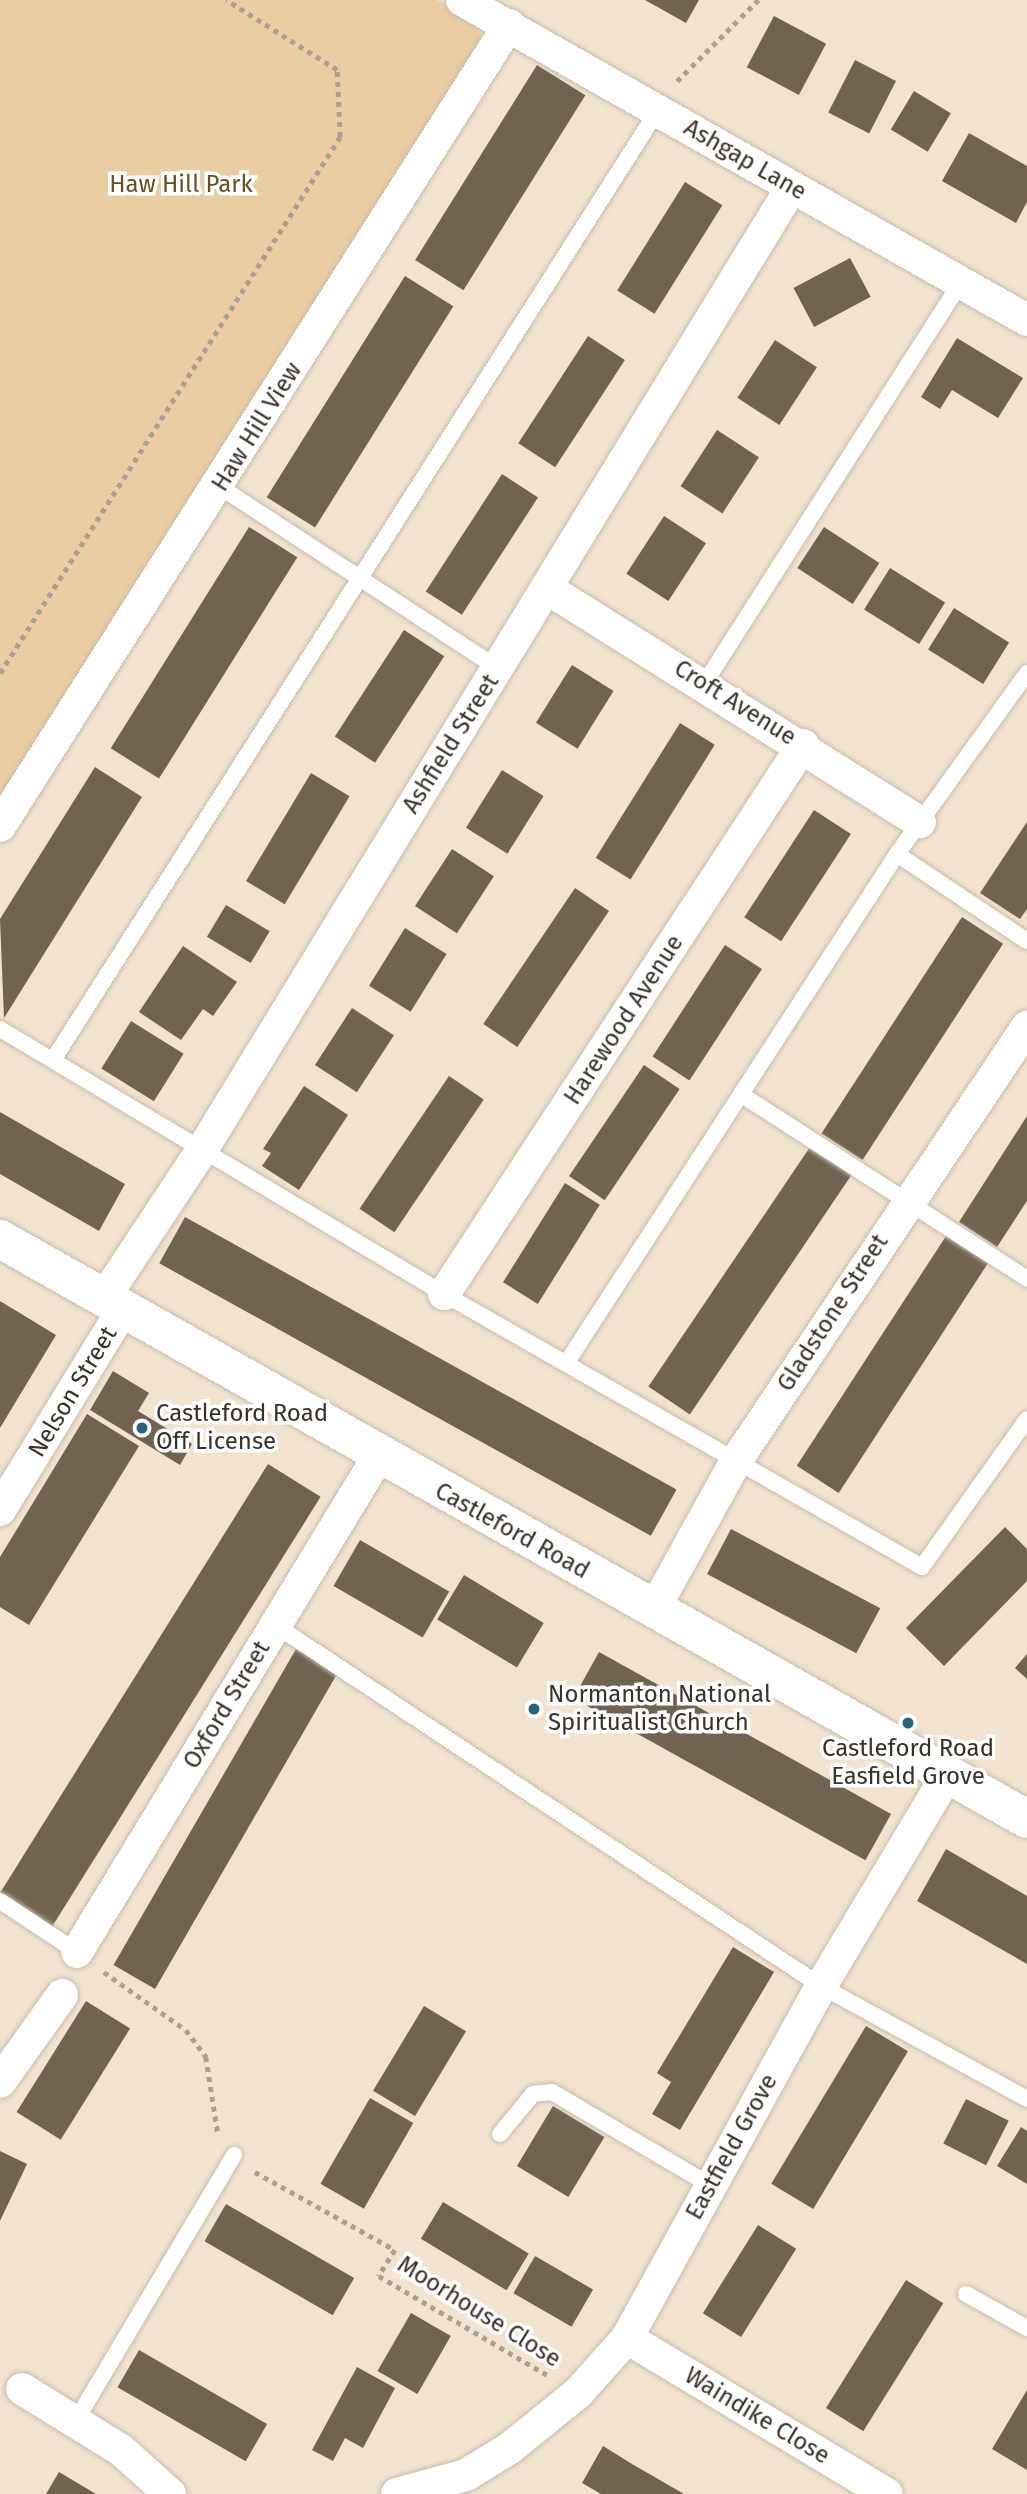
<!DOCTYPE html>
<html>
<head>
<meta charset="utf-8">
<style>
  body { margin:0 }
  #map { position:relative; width:1027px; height:2494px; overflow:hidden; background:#f2e3d0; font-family:"Fira Sans",sans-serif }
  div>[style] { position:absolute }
  .green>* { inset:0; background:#ebcda4 }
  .building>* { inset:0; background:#706352; transform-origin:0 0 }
  .path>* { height:4.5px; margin-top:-2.25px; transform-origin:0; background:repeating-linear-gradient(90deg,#aba091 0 5px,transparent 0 10px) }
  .roads { filter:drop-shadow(0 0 2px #c9bba8) drop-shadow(0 0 2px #c9bba8) }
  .service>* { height:16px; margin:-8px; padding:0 8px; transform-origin:8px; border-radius:8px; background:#fff }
  .minor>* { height:32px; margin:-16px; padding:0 16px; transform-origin:16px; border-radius:16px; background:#fff }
  .tertiary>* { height:38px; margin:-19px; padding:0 19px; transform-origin:19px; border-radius:19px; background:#fff }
  .dots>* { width:19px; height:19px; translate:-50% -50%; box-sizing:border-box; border:4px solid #fff; border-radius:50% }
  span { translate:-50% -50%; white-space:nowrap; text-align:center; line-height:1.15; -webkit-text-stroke:7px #fff; paint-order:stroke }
  .street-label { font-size:24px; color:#373129 }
  .park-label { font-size:24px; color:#6d4d1c }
  .poi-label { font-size:24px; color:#373129 }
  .left { translate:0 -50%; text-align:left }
</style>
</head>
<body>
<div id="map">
  <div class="green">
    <i style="clip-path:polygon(0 0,437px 0,477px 20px,481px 38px,479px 54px,0 802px)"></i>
  </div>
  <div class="building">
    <i style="clip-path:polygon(645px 0,699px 0,686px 23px)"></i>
    <i style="left:774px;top:16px;width:59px;height:58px;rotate:28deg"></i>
    <i style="left:855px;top:60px;width:46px;height:59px;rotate:27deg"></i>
    <i style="left:537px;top:65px;width:57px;height:230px;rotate:32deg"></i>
    <i style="left:914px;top:91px;width:43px;height:45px;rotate:31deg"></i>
    <i style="clip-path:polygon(969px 133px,1027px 166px,1027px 202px,1016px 223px,942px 181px)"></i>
    <i style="left:685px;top:182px;width:44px;height:128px;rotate:32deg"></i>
    <i style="left:850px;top:258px;width:44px;height:64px;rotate:62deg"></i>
    <i style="left:405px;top:276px;width:57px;height:261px;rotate:32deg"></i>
    <i style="left:588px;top:336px;width:44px;height:128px;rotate:33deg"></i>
    <i style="clip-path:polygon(957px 338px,1023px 378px,998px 418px,952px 390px,940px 409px,921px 397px)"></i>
    <i style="left:775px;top:340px;width:50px;height:69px;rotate:33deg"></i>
    <i style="left:717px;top:430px;width:50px;height:67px;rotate:33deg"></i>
    <i style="left:502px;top:474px;width:43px;height:140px;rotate:33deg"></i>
    <i style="left:664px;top:516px;width:50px;height:69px;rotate:33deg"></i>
    <i style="left:249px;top:527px;width:57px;height:261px;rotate:32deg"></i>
    <i style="left:824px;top:527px;width:66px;height:49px;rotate:33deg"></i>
    <i style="left:890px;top:568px;width:65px;height:49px;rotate:32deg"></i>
    <i style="left:954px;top:608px;width:65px;height:49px;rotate:32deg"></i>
    <i style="left:404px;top:630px;width:48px;height:127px;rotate:33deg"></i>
    <i style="left:572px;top:665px;width:49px;height:68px;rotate:32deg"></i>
    <i style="left:680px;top:723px;width:41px;height:159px;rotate:32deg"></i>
    <i style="clip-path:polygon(95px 767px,142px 797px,4px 1018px,0 919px)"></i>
    <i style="left:502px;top:770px;width:49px;height:68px;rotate:32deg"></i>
    <i style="left:311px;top:773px;width:45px;height:126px;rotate:31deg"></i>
    <i style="left:814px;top:810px;width:44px;height:128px;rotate:33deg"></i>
    <i style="clip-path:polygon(1027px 822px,1027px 909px,1020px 919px,980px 893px)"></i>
    <i style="left:452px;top:849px;width:50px;height:68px;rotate:33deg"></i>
    <i style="left:575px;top:888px;width:41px;height:164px;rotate:34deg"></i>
    <i style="left:226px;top:905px;width:51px;height:37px;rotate:31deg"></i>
    <i style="left:962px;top:917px;width:49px;height:258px;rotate:33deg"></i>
    <i style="left:405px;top:928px;width:49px;height:68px;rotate:32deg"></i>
    <i style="left:725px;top:945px;width:44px;height:133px;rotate:33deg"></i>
    <i style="clip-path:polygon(183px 946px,237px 982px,213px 1016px,203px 1009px,181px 1040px,139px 1012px)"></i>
    <i style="left:352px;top:1008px;width:50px;height:68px;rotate:33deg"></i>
    <i style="left:131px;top:1021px;width:62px;height:56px;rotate:32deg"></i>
    <i style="left:644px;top:1065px;width:43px;height:134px;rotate:34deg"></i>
    <i style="left:449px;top:1076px;width:42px;height:160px;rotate:34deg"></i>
    <i style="clip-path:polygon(304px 1086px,348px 1115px,299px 1190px,262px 1166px,271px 1153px,263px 1149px)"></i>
    <i style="clip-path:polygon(0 1112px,125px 1184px,99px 1231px,0 1174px)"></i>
    <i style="clip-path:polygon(1027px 1116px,1027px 1201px,997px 1247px,959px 1222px)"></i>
    <i style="left:810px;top:1147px;width:50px;height:289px;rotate:34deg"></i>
    <i style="left:565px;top:1183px;width:41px;height:117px;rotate:32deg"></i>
    <i style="left:185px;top:1217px;width:562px;height:53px;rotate:29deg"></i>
    <i style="left:946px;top:1236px;width:50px;height:274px;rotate:33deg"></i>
    <i style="clip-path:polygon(0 1301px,56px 1335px,0 1428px)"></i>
    <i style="clip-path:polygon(113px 1371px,149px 1393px,138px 1411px,192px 1444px,180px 1465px,90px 1410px)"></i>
    <i style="clip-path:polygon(87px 1414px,139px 1446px,29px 1625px,0 1607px,0 1557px)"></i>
    <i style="left:268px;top:1464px;width:62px;height:511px;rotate:32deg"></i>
    <i style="clip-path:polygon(1005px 1527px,1027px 1549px,1027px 1581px,944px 1666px,906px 1628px)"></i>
    <i style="left:731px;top:1529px;width:169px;height:51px;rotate:28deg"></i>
    <i style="left:360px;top:1540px;width:103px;height:53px;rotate:30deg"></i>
    <i style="left:464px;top:1575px;width:93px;height:52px;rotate:31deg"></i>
    <i style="left:296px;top:1649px;width:48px;height:365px;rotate:30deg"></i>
    <i style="left:599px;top:1652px;width:334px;height:53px;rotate:29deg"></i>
    <i style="clip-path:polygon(1027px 1654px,1027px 1679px,1015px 1668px)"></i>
    <i style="clip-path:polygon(946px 1849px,1027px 1896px,1027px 1964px,917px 1901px)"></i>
    <i style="clip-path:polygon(733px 1947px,774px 1972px,680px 2130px,652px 2114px,671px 2082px,657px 2073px)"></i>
    <i style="left:86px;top:2001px;width:52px;height:131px;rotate:32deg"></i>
    <i style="left:424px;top:2006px;width:49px;height:99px;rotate:31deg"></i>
    <i style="left:866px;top:2026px;width:49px;height:184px;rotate:31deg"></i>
    <i style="left:370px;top:2098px;width:50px;height:99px;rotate:30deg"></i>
    <i style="left:966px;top:2099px;width:48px;height:50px;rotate:27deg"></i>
    <i style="left:553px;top:2106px;width:60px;height:70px;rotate:31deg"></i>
    <i style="clip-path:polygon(1021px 2127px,1027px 2131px,1027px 2184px,997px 2166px)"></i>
    <i style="clip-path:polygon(0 2151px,27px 2164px,0 2221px)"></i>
    <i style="left:443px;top:2202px;width:100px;height:43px;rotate:31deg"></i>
    <i style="left:226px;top:2204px;width:148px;height:43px;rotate:30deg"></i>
    <i style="left:758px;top:2225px;width:45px;height:104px;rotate:32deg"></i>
    <i style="left:535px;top:2256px;width:67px;height:43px;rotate:30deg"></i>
    <i style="left:906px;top:2280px;width:44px;height:151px;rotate:32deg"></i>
    <i style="left:411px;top:2313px;width:46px;height:67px;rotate:30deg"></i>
    <i style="left:139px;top:2350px;width:148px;height:43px;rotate:30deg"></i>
    <i style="clip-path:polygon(357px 2367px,395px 2388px,363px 2448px,345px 2438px,333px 2461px,312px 2450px)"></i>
    <i style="clip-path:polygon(1027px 2390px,1027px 2470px,992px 2449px)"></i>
    <i style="clip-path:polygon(603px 2446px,632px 2464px,684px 2494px,601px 2494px,582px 2483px)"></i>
    <i style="clip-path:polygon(59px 2472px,96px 2494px,46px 2494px)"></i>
  </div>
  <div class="path">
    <i style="left:677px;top:81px;width:115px;rotate:-45deg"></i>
    <i style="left:0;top:673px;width:635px;rotate:-57.61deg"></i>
    <i style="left:340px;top:137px;width:67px;rotate:-92.6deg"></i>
    <i style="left:337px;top:70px;width:131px;rotate:-147.8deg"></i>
    <i style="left:104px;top:1972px;width:100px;rotate:35.3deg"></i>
    <i style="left:186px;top:2030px;width:34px;rotate:53deg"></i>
    <i style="left:206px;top:2057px;width:78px;rotate:81.1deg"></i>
    <i style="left:255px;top:2172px;width:160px;rotate:29.1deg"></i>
    <i style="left:395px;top:2250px;width:31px;rotate:122deg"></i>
    <i style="left:379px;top:2276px;width:195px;rotate:30.5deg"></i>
  </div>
  <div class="roads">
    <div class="service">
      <i style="left:220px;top:487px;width:332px;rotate:33.1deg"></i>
      <i style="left:704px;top:684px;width:475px;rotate:-57.4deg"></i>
      <i style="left:897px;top:854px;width:156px;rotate:33.8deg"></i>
      <i style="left:0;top:1029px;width:517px;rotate:30.83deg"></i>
      <i style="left:444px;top:1294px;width:550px;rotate:29.73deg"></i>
      <i style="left:922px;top:1567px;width:181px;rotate:-54.6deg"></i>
      <i style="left:53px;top:1060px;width:1126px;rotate:-57.51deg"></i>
      <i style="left:742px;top:1095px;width:339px;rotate:32.8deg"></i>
      <i style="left:567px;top:1362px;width:606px;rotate:-56.99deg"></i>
      <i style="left:897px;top:854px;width:223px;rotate:-54.3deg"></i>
      <i style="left:275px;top:1625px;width:655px;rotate:33.47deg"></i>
      <i style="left:821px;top:1986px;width:235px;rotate:28.7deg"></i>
      <i style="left:0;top:1901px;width:92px;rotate:33.5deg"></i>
      <i style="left:500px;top:2134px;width:52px;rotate:-50.5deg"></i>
      <i style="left:533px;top:2094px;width:19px;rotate:-6deg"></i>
      <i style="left:552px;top:2092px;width:183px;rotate:30.5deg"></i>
      <i style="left:966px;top:2294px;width:70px;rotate:29.1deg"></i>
      <i style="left:75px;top:2422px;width:311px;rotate:-59.2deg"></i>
    </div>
    <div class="minor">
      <i style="left:462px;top:0;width:649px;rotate:29.53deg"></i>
      <i style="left:548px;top:589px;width:439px;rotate:32.1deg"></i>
      <i style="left:0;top:826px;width:949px;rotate:-57.57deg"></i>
      <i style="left:444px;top:1294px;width:656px;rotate:-56.82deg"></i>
      <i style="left:104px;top:1298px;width:178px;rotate:-56.5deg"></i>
      <i style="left:202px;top:1150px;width:1129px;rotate:-58.51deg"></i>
      <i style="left:0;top:1510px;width:236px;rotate:-58.5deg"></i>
      <i style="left:654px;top:1609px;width:169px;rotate:-61deg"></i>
      <i style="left:736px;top:1461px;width:523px;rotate:-56.16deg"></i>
      <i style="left:77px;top:1952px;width:579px;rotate:-58.7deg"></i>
      <i style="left:0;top:2082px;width:107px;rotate:-54.5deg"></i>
      <i style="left:627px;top:2338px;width:303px;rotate:31deg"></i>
      <i style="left:22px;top:2389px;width:116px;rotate:31.6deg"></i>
      <i style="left:121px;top:2450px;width:66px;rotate:41.9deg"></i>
      <i style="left:397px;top:2494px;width:72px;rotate:-15.4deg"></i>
      <i style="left:466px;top:2475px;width:52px;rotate:-31.5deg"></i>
      <i style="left:510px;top:2448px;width:87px;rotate:-39deg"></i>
      <i style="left:578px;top:2393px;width:74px;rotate:-48.3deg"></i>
      <i style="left:627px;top:2338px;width:402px;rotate:-61.1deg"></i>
      <i style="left:821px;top:1986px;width:247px;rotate:-59.1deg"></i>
    </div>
    <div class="tertiary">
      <i style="left:0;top:1239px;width:1179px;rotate:29.46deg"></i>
    </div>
  </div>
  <div class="dots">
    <i style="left:142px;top:1428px;background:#25667a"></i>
    <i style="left:534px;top:1709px;background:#25667a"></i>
    <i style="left:908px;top:1723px;background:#25667a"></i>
  </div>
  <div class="street-label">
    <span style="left:745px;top:160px;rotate:30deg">Ashgap Lane</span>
    <span style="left:257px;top:427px;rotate:-58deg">Haw Hill View</span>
    <span style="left:735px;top:703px;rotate:32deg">Croft Avenue</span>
    <span style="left:451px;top:744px;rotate:-58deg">Ashfield Street</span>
    <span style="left:624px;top:1020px;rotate:-57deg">Harewood Avenue</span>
    <span style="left:833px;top:1313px;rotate:-57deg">Gladstone Street</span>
    <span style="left:73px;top:1392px;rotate:-59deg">Nelson Street</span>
    <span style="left:512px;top:1531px;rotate:29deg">Castleford Road</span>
    <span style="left:227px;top:1705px;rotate:-59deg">Oxford Street</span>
    <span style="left:732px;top:2147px;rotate:-61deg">Eastfield Grove</span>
    <span style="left:479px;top:2312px;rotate:32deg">Moorhouse Close</span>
    <span style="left:757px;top:2416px;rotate:31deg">Waindike Close</span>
  </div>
  <div class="park-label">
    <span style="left:181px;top:185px">Haw Hill Park</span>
  </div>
  <div class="poi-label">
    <span class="left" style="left:156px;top:1428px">Castleford Road<br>Off License</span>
    <span class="left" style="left:548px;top:1709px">Normanton National<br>Spiritualist Church</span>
    <span style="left:908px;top:1763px">Castleford Road<br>Easfield Grove</span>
  </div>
</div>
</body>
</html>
